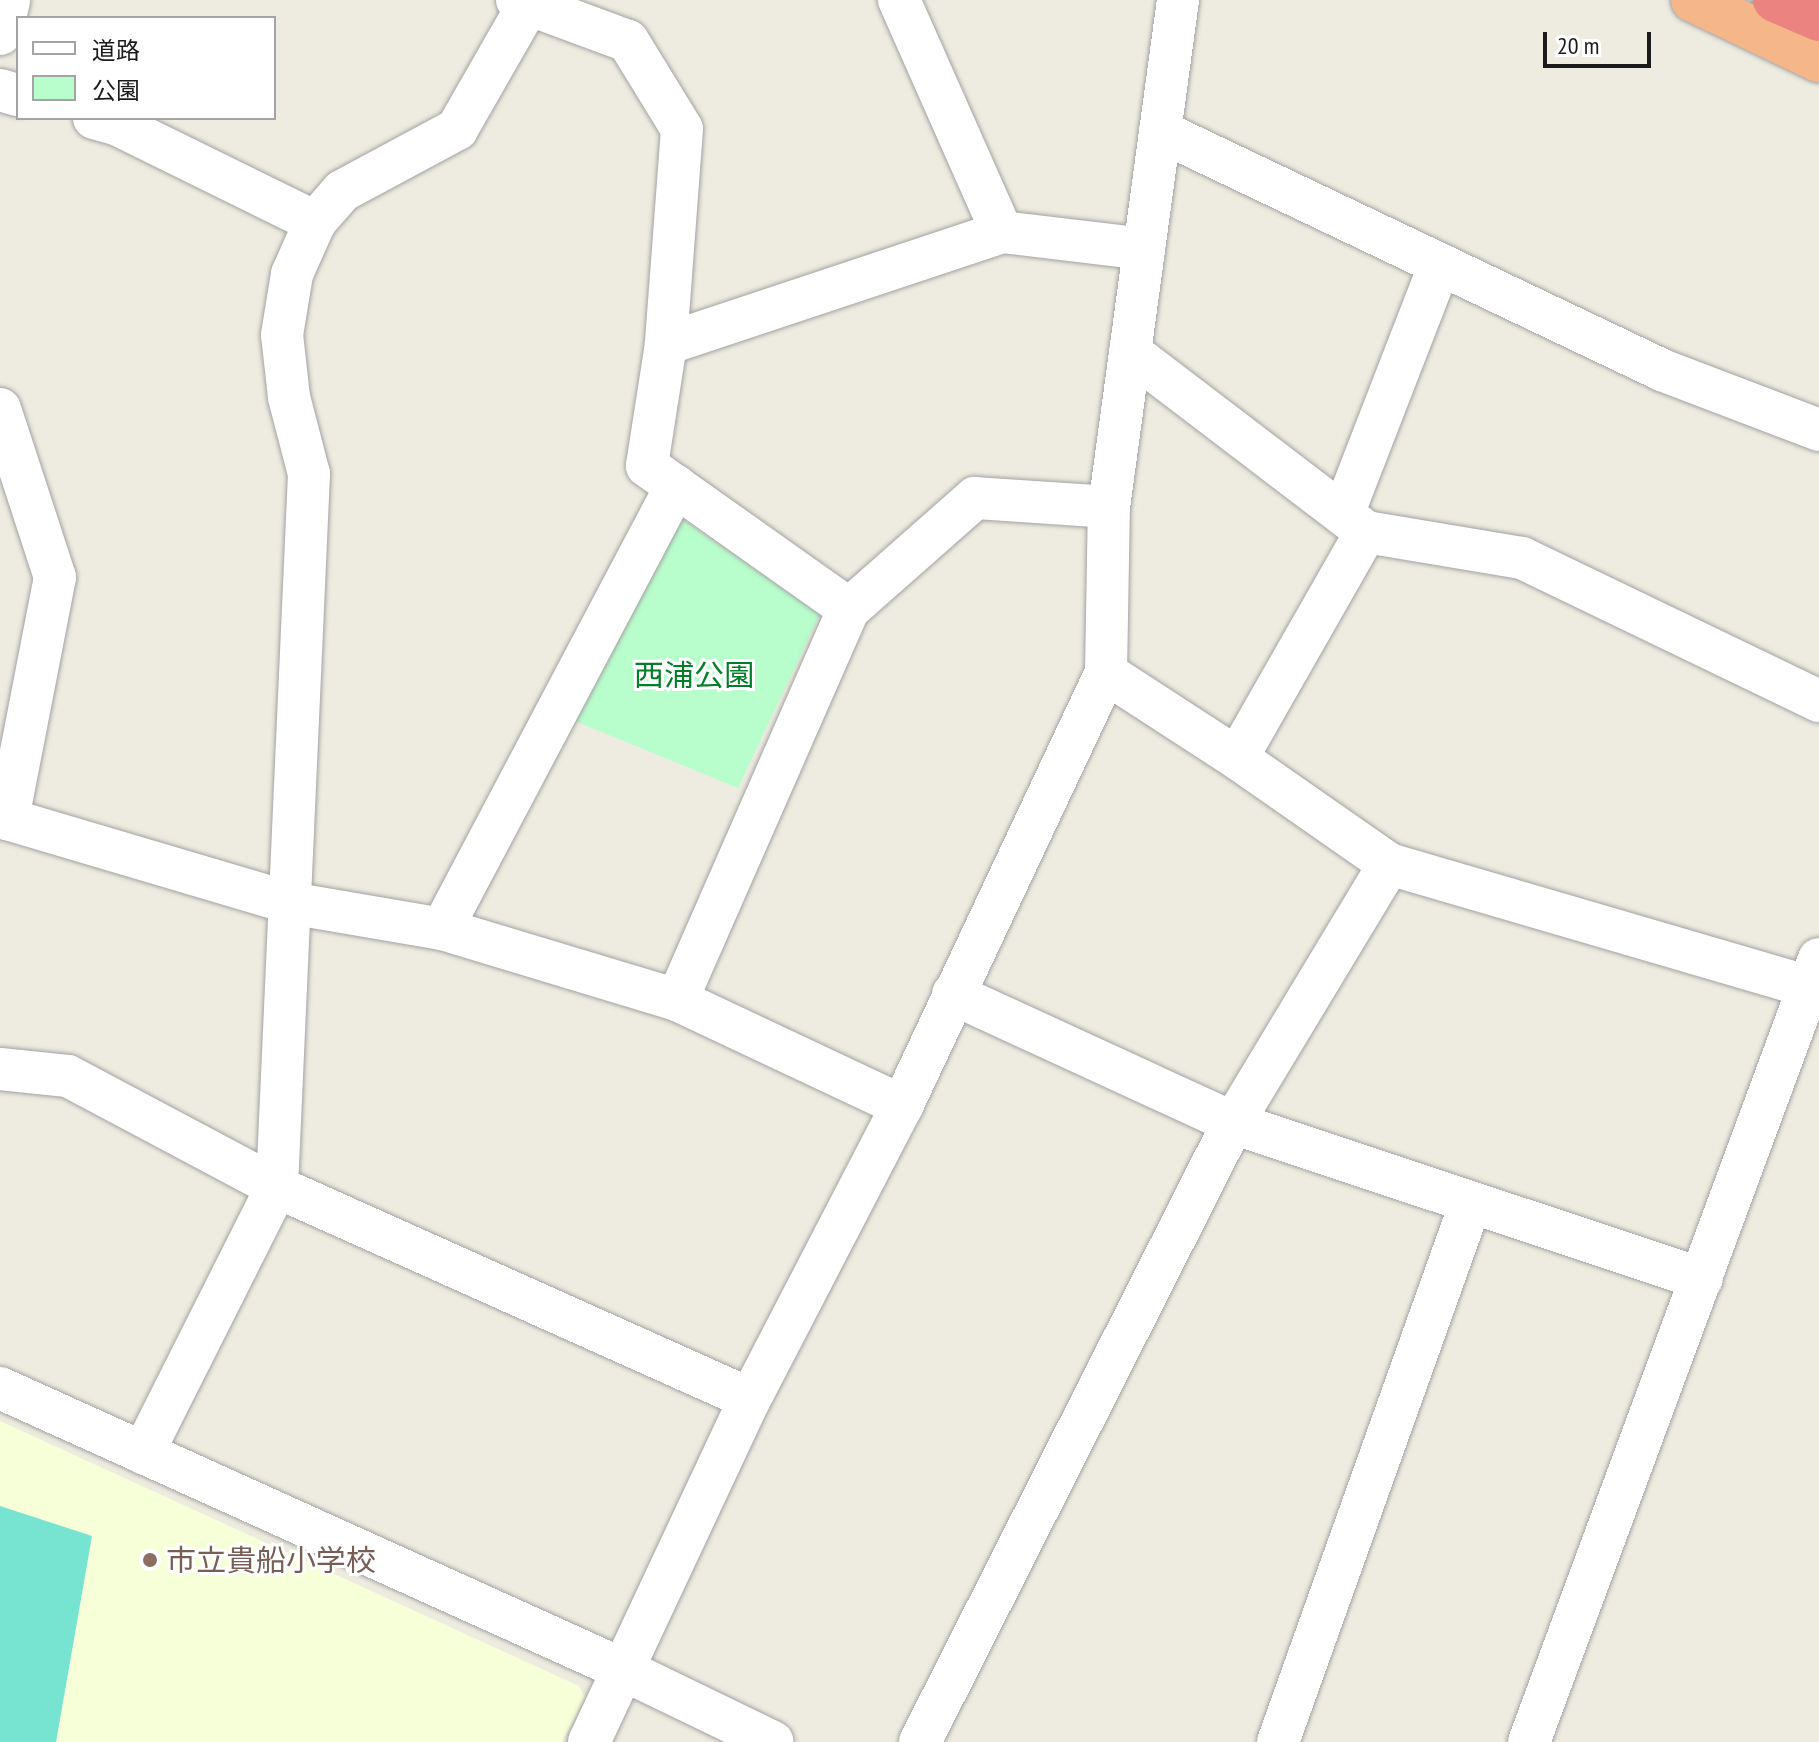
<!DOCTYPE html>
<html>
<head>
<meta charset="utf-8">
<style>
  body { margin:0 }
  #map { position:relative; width:1819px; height:1742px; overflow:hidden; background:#eeece0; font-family:"PT Sans Narrow","Noto Sans JP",sans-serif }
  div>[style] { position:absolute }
  .education>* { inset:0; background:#f6ffd7 }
  .park>* { inset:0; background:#b8fdcc }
  .pitch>* { inset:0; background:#77e3d1 }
  .roads { filter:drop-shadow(0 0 2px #a2a2a2) drop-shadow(0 0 2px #a2a2a2) }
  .minor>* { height:42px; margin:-21px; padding:0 21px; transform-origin:21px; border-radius:21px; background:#fff }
  .tertiary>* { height:44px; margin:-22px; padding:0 22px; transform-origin:22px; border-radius:22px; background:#fff }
  .trunk>* { height:44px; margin:-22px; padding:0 22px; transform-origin:22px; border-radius:22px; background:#f5b68a }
  .motorway>* { height:44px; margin:-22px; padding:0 22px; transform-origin:22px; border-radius:22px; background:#eb8481 }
  .dots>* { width:22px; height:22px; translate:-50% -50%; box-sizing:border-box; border:4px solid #fff; border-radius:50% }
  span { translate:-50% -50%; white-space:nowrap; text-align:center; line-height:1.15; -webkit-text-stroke:6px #fff; paint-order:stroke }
  .park-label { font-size:30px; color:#047e29 }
  .education-label { font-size:30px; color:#785e54 }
  .left { translate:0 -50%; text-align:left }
  .legend { position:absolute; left:16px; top:16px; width:260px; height:104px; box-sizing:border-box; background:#fff; border:2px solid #a4a4a4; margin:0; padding:10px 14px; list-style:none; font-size:24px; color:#1b1b1b }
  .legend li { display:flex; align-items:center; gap:16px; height:40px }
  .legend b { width:40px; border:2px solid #a4a4a4 }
  .scale { position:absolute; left:1543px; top:32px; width:108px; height:36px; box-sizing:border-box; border:4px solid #1b1b1b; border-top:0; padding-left:10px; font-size:24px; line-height:28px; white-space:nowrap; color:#1b1b1b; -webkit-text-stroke:6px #fff; paint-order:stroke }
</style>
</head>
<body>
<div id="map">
  <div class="education">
    <i style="clip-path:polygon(0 1421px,579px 1686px,585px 1698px,562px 1742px,0 1742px)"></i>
  </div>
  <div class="park">
    <i style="clip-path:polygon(680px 518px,820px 614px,738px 788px,570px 719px)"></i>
  </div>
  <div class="pitch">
    <i style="clip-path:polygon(0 1506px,92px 1536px,56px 1742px,0 1742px)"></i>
  </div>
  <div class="roads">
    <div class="minor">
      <i style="left:517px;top:0;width:118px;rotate:20.3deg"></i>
      <i style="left:628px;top:41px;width:103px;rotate:58.5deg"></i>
      <i style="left:682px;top:129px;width:216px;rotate:94.3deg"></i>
      <i style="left:666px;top:344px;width:123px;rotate:98.9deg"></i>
      <i style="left:647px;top:466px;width:247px;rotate:35.3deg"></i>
      <i style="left:899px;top:0;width:254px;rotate:66.1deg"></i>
      <i style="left:0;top:90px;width:19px;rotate:16deg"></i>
      <i style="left:94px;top:118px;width:25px;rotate:16deg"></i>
      <i style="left:118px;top:125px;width:220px;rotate:26.2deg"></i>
      <i style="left:1160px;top:131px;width:556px;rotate:25.46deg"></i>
      <i style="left:1662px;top:370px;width:168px;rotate:20.9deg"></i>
      <i style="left:666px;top:344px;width:354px;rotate:-18.4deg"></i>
      <i style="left:1002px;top:232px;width:143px;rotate:6.8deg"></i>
      <i style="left:1130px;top:352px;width:297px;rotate:37.3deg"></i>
      <i style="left:1366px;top:532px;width:158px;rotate:9.5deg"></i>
      <i style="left:1522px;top:558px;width:330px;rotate:25.7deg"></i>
      <i style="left:0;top:409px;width:177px;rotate:71.9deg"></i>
      <i style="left:55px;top:577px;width:247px;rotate:101deg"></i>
      <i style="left:1343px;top:514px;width:268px;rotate:-68.8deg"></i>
      <i style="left:1106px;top:673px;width:156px;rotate:33deg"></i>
      <i style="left:1237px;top:758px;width:185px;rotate:34.9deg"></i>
      <i style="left:1389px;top:864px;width:448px;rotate:16.3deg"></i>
      <i style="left:1237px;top:758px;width:260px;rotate:-60.3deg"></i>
      <i style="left:0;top:817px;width:302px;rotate:16.5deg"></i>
      <i style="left:290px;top:903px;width:154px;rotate:9.7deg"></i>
      <i style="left:442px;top:929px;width:245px;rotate:16.8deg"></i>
      <i style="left:677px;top:1000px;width:249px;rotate:25.2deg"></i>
      <i style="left:442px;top:929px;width:501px;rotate:-62.16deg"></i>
      <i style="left:953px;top:994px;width:308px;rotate:24.7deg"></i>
      <i style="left:1233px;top:1123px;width:494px;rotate:18.4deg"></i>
      <i style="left:677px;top:1000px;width:427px;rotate:-66.3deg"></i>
      <i style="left:849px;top:609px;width:168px;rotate:-41.4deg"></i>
      <i style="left:975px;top:498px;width:134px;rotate:3.8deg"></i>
      <i style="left:0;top:1069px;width:68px;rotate:5.9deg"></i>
      <i style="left:68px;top:1076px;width:237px;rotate:28deg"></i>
      <i style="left:277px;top:1187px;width:518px;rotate:24.14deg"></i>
      <i style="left:0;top:1388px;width:685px;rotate:24.32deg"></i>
      <i style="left:624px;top:1670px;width:165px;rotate:25.8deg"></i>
      <i style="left:143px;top:1453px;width:298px;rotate:-63.3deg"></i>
      <i style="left:277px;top:1187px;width:714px;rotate:-87.43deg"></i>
      <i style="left:309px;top:474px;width:80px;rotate:-104.6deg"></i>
      <i style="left:289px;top:397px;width:62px;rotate:-96.4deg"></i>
      <i style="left:282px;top:335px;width:62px;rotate:-80.7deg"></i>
      <i style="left:292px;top:274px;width:57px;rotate:-66.1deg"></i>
      <i style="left:315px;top:222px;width:41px;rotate:-48.9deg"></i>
      <i style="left:342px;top:191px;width:131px;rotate:-28.3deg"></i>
      <i style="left:457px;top:129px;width:149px;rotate:-60.2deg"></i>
      <i style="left:589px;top:1742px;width:379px;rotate:-64.9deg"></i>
      <i style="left:750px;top:1399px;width:330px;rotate:-62.6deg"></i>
      <i style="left:902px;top:1106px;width:479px;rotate:-64.8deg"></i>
      <i style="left:1106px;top:673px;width:166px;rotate:-89deg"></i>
      <i style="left:1109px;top:507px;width:512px;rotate:-82.25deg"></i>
      <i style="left:920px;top:1742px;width:694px;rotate:-63.18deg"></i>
      <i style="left:1233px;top:1123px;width:302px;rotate:-58.9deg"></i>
      <i style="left:1278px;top:1742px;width:573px;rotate:-70.33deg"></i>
      <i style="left:1529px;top:1742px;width:835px;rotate:-69.68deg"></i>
    </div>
    <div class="tertiary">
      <i style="left:0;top:33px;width:34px;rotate:-76deg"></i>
    </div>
    <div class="trunk">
      <i style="left:1693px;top:0;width:140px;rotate:25.5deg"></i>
    </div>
    <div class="motorway">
      <i style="left:1775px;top:0;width:48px;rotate:23.4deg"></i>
    </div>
  </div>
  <div class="dots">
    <i style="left:150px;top:1560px;background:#8d6e63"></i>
  </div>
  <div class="park-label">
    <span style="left:694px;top:675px">西浦公園</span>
  </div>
  <div class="education-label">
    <span class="left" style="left:166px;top:1560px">市立貴船小学校</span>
  </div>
  <ul class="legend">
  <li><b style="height:10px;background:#fff"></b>道路</li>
  <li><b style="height:22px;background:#b8fdcc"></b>公園</li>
  </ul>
  <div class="scale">20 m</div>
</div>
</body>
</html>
